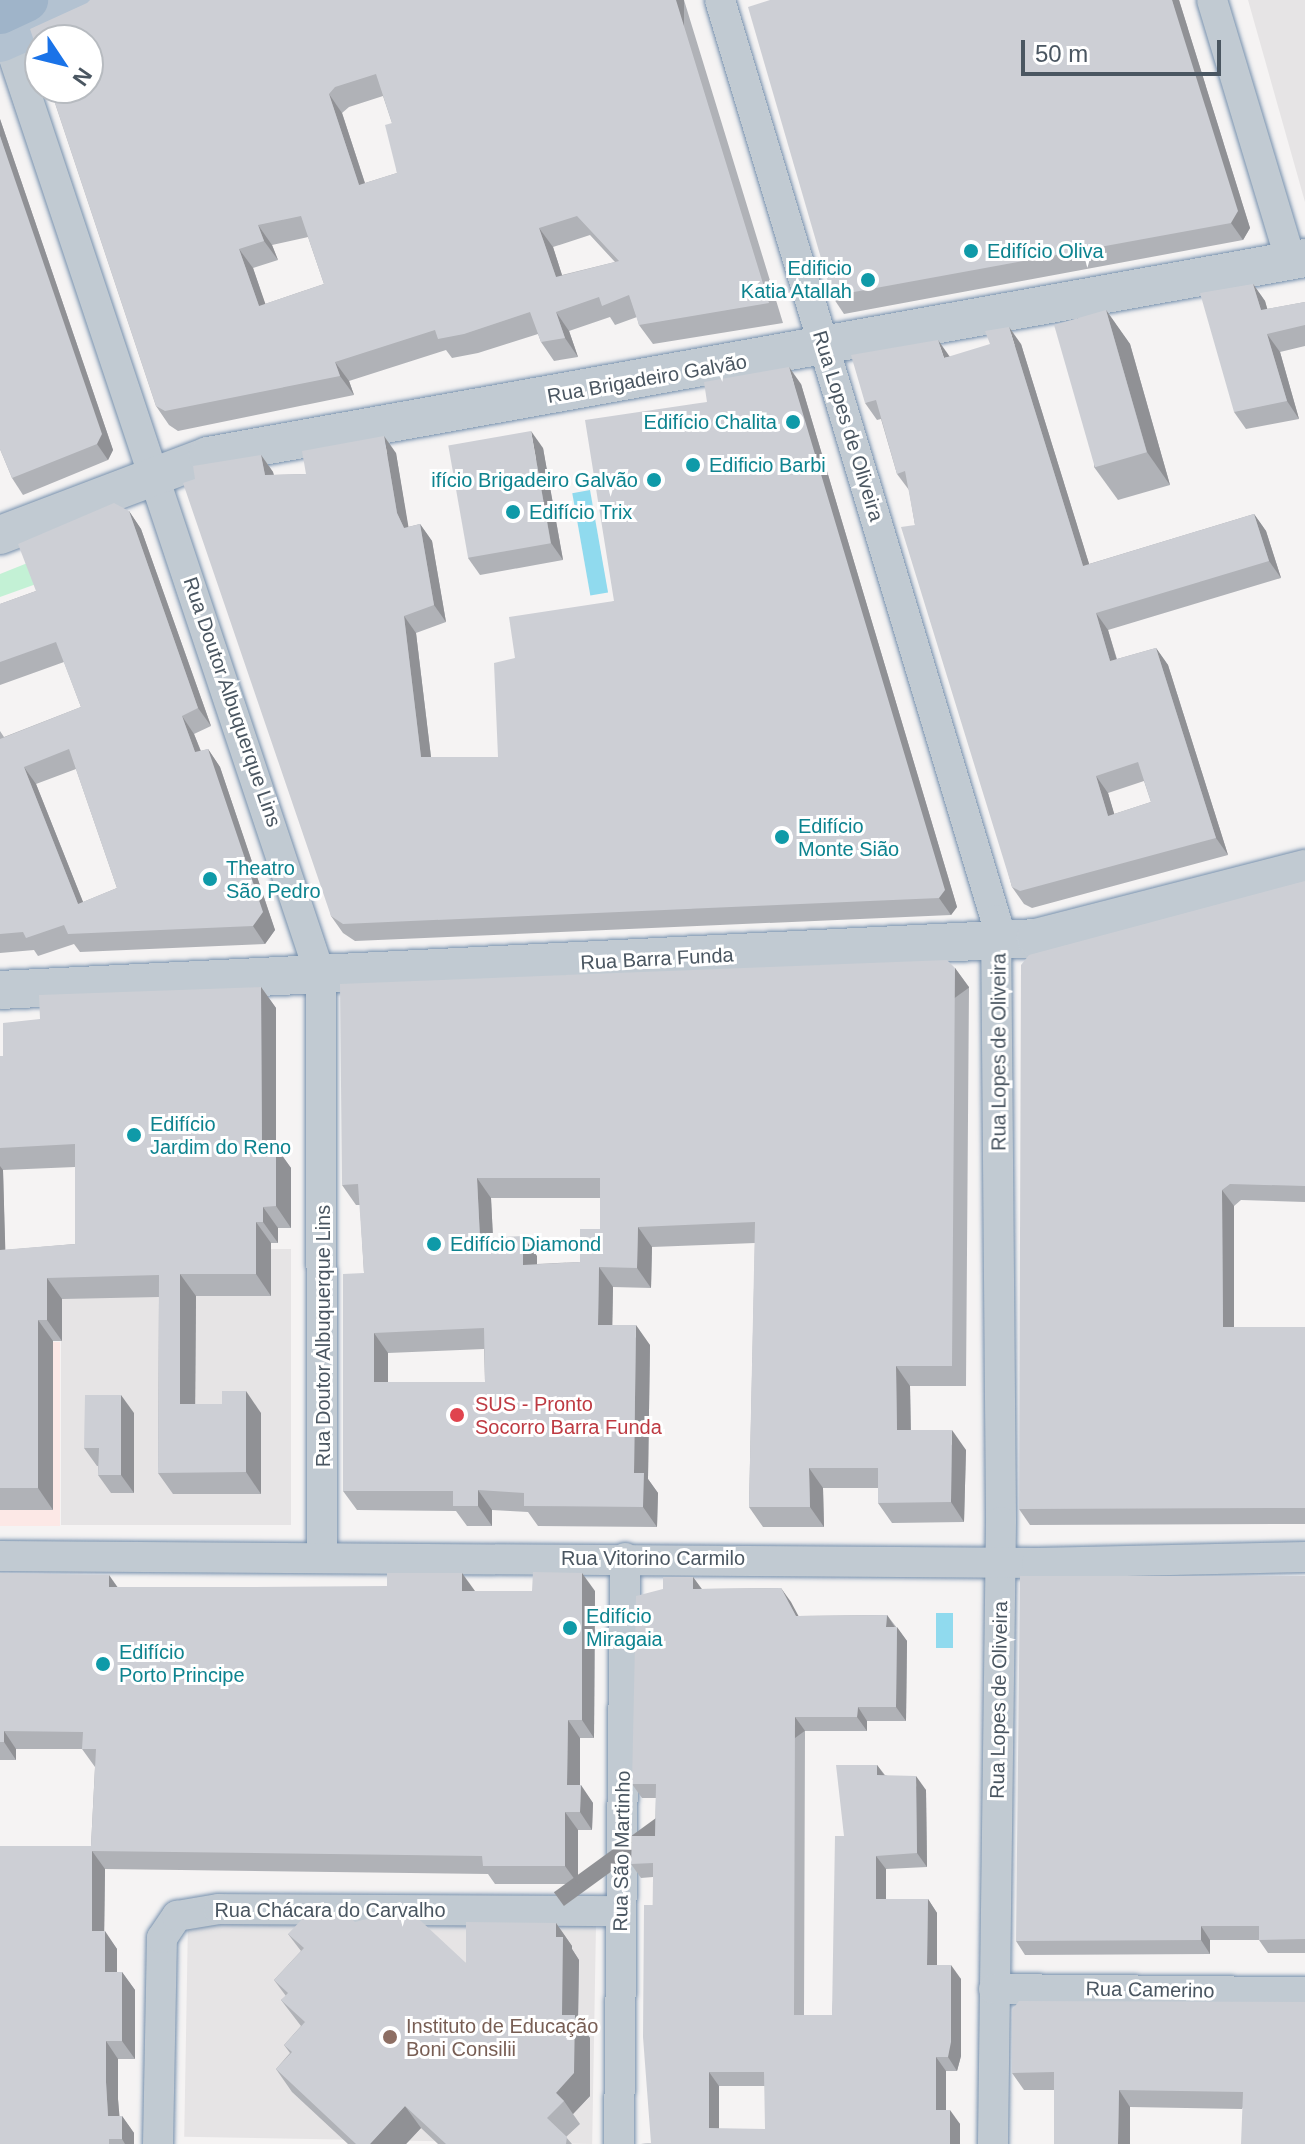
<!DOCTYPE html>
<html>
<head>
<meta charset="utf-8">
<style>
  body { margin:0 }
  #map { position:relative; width:1305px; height:2144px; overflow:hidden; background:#f5f3f3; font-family:Arial,sans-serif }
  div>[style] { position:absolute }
  .education>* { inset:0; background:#e6e4e5; transform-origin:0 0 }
  .medical>* { inset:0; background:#fce8e6; transform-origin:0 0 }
  .green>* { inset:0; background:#c3f1d5 }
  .water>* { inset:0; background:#90daee; transform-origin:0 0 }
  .roads { filter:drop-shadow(0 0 2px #7690ad) drop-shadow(0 0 2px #7690ad) }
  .minor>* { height:30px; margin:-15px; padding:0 15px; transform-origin:15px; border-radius:15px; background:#c1cad2 }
  .tertiary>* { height:38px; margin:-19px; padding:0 19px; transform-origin:19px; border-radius:19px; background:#c1cad2 }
  .primary>* { height:44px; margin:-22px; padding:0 22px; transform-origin:22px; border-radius:22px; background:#b3c2d1 }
  .trunk>* { height:44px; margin:-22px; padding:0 22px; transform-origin:22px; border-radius:22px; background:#9fb4c9 }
  .wall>* { inset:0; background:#b0b2b7 }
  .shaded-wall>* { inset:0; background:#909195; transform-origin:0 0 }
  .building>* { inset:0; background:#cdcfd5; transform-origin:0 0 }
  .dots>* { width:22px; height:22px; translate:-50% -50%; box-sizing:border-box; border:4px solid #fff; border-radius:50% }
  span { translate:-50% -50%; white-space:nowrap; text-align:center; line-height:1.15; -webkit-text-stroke:6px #fff; paint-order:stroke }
  .culture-label { font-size:20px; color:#0d838f }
  .left { translate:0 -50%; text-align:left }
  .right { translate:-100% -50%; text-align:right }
  .street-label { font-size:20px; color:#4a5661 }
  .health-label { font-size:20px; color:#be3a42 }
  .education-label { font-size:20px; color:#785e54 }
  .north { position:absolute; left:24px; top:24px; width:80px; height:80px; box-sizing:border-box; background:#fff; border:2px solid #b7bbc0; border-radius:50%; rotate:125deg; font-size:22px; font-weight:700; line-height:32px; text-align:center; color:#4a5661 }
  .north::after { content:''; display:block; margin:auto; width:28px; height:36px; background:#1a73e8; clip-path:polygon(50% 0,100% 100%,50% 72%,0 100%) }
  .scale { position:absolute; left:1021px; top:40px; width:200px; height:36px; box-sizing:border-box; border:4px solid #4a5661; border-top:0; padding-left:10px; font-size:24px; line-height:28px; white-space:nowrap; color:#4a5661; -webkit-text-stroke:6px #fff; paint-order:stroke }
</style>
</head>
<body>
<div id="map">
  <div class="education">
    <i style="clip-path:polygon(1248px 0,1305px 0,1305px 202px)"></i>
    <i style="left:291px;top:1249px;width:276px;height:230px;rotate:90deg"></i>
    <i style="left:596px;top:1924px;width:220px;height:408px;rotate:91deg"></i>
  </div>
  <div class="medical">
    <i style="left:0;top:1342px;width:60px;height:184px"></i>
  </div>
  <div class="green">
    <i style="clip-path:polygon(30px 562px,39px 583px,0 597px,0 574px)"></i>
  </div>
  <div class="water">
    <i style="left:590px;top:490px;width:104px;height:18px;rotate:80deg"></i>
    <i style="left:936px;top:1613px;width:17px;height:35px"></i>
  </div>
  <div class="roads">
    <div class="minor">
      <i style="left:720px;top:0;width:961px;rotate:73.3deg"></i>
      <i style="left:996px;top:920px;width:602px;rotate:89.52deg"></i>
      <i style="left:1001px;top:1522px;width:622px;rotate:90.74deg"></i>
      <i style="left:1212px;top:0;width:273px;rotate:73.2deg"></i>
      <i style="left:1px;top:19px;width:1010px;rotate:71.53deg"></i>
      <i style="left:321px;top:977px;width:580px;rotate:89.9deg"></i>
      <i style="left:0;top:1556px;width:1037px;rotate:0.39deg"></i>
      <i style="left:1037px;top:1563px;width:268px;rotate:-1.3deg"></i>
      <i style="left:994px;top:1989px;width:311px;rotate:0.6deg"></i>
      <i style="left:158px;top:2144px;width:206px;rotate:-88.9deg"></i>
      <i style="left:162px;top:1938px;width:27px;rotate:-56deg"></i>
      <i style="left:177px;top:1916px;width:43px;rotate:-9.5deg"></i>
      <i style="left:219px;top:1909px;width:402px;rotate:0.3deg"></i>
      <i style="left:619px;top:2144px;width:586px;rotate:-89.41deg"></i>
    </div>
    <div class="tertiary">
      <i style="left:0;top:535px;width:222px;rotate:-20.8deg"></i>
      <i style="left:208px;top:456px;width:1115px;rotate:-10.23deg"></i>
      <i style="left:0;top:990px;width:1037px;rotate:-2.87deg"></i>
      <i style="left:1036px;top:938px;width:278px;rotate:-14.4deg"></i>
    </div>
    <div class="primary">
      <i style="left:0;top:40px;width:98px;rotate:-24deg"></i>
    </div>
    <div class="trunk">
      <i style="left:0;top:12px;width:29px;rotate:-25deg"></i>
    </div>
  </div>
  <div class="wall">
    <i style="clip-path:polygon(evenodd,684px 0,783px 323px,653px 344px,639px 325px,637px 317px,615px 325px,610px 317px,569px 331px,578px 357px,554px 361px,541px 342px,538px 334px,478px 353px,452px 358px,446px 350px,349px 381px,354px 395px,178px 431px,169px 425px,156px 406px,50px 88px,684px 0,383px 96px,392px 123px,397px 173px,365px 183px,342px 113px,349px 107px,383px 96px,684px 0,590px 235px,615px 262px,562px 275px,553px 247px,590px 235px,684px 0,308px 237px,324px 284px,265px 304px,253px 268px,278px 260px,272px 245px,308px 237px)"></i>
    <i style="clip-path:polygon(770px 0,1179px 0,1250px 228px,1243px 240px,844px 314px,832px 296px)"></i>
    <i style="clip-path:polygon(0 119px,113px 450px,108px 460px,23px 495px,12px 478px,0 449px)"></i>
    <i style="clip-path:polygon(1253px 284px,1265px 301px,1267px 309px,1305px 302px,1305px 346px,1280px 352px,1299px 419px,1246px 429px,1234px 412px)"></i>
    <i style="clip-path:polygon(1106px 310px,1130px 344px,1170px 485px,1118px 500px,1094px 467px)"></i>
    <i style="clip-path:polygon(evenodd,1021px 344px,1089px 564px,1254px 514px,1266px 531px,1281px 578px,1108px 630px,1117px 659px,1156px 648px,1168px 665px,1228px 855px,1032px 908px,1024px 904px,1012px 887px,915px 525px,909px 490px,897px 474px,881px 419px,877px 420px,865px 403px,950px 357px,1021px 344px,1144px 781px,1151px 802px,1114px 814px,1108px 793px,1144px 781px)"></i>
    <i style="clip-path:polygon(801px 384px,957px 907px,951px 915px,355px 941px,343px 933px,331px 916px,261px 455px,273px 472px,274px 475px,306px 474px,396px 453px,408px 527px,420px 524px,432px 541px,446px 622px,416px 633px,431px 757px,498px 757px,515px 658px,614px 601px,707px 402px)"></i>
    <i style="clip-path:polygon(543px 448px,563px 560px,480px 575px,468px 558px)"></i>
    <i style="clip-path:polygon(evenodd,129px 511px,141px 529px,211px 726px,194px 734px,201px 751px,208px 749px,220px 767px,275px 930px,265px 944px,80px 952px,74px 944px,38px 956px,34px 950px,0 953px,0 731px,4px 737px,81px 707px,64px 662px,0 685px,0 604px,36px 591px,129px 511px,76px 769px,117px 888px,83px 902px,36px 784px,76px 769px)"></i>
    <i style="clip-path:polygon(1305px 881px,1305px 1202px,1241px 1200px,1234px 1206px,1234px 1327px,1305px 1327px,1305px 1524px,1030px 1525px,1019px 1509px)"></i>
    <i style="clip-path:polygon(evenodd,955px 968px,969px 987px,966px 1386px,910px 1386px,911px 1430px,966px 1450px,964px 1522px,892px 1523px,878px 1503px,878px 1488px,823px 1488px,824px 1527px,763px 1527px,749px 1507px,755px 1243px,652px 1247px,651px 1288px,613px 1287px,612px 1325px,650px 1345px,648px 1479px,658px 1493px,657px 1527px,538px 1526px,528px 1512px,492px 1510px,492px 1526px,467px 1526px,456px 1511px,357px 1510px,343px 1491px,364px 1273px,360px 1205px,356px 1205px,342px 1185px,955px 968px,491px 1198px,600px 1198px,600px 1229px,580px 1262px,537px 1264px,537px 1256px,493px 1238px,491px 1198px,955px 968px,484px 1349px,485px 1382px,388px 1382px,388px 1353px,484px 1349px)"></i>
    <i style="clip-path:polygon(evenodd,261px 987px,276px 1008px,276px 1147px,291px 1168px,291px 1228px,278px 1228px,278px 1243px,271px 1243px,271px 1296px,196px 1296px,195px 1404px,261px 1413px,261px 1494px,173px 1494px,158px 1473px,159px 1297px,62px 1299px,62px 1341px,53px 1341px,53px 1510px,0 1510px,0 1056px,3px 1056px,40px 1019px,261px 987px,75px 1167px,75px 1244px,5px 1250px,3px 1170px,75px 1167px)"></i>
    <i style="clip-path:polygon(134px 1413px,134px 1493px,111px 1493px,98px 1475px,98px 1466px,97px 1466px,84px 1448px)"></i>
    <i style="clip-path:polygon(0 1573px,117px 1587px,475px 1591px,595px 1591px,594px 1738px,580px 1738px,580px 1785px,593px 1803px,592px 1830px,578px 1830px,578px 1884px,495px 1884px,488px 1874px,105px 1869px,104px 1931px,117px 1949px,117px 1972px,122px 1972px,135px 1990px,135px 2059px,118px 2059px,118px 2099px,119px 2116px,122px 2116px,134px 2133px,134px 2144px,0 2144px,91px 1846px,95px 1767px,82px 1749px,16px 1749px,16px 1760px,0 1760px)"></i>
    <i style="clip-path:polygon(1305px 1576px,1305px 1953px,1268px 1953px,1259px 1940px,1210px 1940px,1210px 1954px,1025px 1955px,1016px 1941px)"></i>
    <i style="clip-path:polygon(evenodd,693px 1577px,702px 1589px,781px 1588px,798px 1616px,887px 1615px,907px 1641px,906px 1721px,867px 1721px,867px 1731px,805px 1731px,804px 2015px,832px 2015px,844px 1836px,877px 1765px,885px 1775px,926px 1790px,927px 1867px,886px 1869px,886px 1899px,928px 1899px,937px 1913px,937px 1965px,961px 1979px,961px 2056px,957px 2071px,946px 2071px,946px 2110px,960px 2124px,960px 2144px,641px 2144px,651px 2143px,653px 1877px,641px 1878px,631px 1864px,655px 1836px,656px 1798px,642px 1798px,632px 1784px,663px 1589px,693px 1577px,719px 2086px,765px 2086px,765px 2129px,719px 2129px,719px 2086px)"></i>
    <i style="clip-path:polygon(355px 1922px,466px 1963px,556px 1923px,572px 1946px,572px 1949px,579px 1960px,578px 2020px,590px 2038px,590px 2096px,573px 2114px,580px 2124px,566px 2137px,572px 2144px,438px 2144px,421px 2128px,406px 2144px,348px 2144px,292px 2092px,276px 2069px,290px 2053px,284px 2045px,301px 2026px,281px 2000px,286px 1996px,274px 1980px,301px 1951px,288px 1934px)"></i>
    <i style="clip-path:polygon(1305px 2002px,1242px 2109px,1130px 2107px,1130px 2144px,1054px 2144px,1054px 2090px,1024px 2090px,1012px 2073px)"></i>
  </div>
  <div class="shaded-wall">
    <i style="left:676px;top:0;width:8px;height:317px"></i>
    <i style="clip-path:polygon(1172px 0,1179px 0,1250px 228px,1243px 240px,1231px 223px)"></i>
    <i style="clip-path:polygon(329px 94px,342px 113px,372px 205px,359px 185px)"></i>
    <i style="clip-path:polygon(0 119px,113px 450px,108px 460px,97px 444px,0 136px)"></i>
    <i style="clip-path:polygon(258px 225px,272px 245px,278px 260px,264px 241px)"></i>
    <i style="clip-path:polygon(539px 228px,553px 247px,569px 297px,556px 277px)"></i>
    <i style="clip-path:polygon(239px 249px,253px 268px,273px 326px,259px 306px)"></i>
    <i style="clip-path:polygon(1253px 284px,1265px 301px,1273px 328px,1261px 310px)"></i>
    <i style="clip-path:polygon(1106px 310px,1130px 344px,1170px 485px,1147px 452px)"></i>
    <i style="clip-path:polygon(556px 312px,569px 331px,578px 357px,565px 338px)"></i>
    <i style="clip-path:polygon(1009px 327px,1021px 344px,1095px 583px,1083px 566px)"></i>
    <i style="clip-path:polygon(1267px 334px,1280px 352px,1299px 419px,1287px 401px)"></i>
    <i style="clip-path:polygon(938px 340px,950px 357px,944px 358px)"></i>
    <i style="clip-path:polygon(335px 362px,349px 381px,354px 395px,340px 376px)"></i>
    <i style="clip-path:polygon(789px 367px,801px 384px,957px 907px,951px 915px,939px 898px)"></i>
    <i style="clip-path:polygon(531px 431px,543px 448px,563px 560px,551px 543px)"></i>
    <i style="clip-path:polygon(384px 436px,396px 453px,409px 530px,404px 528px,397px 513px)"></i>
    <i style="clip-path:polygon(261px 455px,273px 472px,277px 492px,265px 475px)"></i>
    <i style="clip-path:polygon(129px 511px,141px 529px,211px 726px,198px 708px)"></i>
    <i style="clip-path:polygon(1254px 514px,1266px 531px,1281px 578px,1269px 561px)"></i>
    <i style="clip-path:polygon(420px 524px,432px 541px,446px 622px,434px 605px)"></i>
    <i style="clip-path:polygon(1096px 613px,1108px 630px,1122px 678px,1110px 661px)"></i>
    <i style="clip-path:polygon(404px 616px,416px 633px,433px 774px,421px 757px)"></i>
    <i style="clip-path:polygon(1156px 648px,1168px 665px,1228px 855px,1216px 838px)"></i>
    <i style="clip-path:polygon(182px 716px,194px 734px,208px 770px,195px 752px)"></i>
    <i style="clip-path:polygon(208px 749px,220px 767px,275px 930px,265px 944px,253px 926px)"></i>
    <i style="clip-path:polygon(24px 767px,36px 784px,91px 922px,78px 904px)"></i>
    <i style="clip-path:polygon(1096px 776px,1108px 793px,1120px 833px,1108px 816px)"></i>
    <i style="left:955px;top:968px;width:24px;height:398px;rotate:54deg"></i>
    <i style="clip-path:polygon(261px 987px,276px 1008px,276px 1147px,291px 1168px,291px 1228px,276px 1206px,262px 1147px)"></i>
    <i style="clip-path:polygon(0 1166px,3px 1170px,6px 1272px,0 1264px)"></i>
    <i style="clip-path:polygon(477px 1178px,491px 1198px,494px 1258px,480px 1238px)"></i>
    <i style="clip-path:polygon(1222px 1190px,1234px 1206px,1234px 1343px,1223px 1327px)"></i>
    <i style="clip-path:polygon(263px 1207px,278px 1228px,278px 1243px,263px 1222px)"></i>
    <i style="clip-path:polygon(256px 1222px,271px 1243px,271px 1296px,256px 1274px)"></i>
    <i style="clip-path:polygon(638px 1227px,652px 1247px,651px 1288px,637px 1268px)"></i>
    <i style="clip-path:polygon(523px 1236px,537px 1256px,537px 1285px,523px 1265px)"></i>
    <i style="clip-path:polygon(599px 1267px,613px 1287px,612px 1345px,598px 1325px)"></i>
    <i style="clip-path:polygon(180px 1274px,196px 1296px,195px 1426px,180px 1404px)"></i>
    <i style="clip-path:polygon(47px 1278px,62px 1299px,62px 1341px,47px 1320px)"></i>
    <i style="clip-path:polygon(38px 1320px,53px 1341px,53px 1510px,38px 1488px)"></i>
    <i style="clip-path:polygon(636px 1325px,650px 1345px,648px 1479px,658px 1493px,657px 1527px,643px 1507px,634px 1473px)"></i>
    <i style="clip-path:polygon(374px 1333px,388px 1353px,388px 1402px,374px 1382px)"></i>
    <i style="clip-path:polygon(896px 1366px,910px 1386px,911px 1450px,897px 1430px)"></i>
    <i style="clip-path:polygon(246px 1391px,261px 1413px,261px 1494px,246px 1472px)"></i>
    <i style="clip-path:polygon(121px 1395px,134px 1413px,134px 1493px,121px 1475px)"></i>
    <i style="clip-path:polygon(952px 1430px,966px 1450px,964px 1522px,951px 1502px)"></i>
    <i style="clip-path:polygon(809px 1468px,823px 1488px,824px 1527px,810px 1507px)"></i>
    <i style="clip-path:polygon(478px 1490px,492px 1510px,492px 1526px,478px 1506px)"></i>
    <i style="clip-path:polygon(462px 1573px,475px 1591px,462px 1591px)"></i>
    <i style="clip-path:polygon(582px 1573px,595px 1591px,594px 1738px,582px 1720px)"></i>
    <i style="clip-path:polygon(109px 1575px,121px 1592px,109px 1587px)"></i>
    <i style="clip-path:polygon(693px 1577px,703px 1591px,693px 1589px)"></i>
    <i style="clip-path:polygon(781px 1588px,791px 1602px,806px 1630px,796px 1616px)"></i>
    <i style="clip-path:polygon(887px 1615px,896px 1629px,886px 1627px)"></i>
    <i style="clip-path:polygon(897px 1627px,907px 1641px,906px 1721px,896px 1707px)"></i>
    <i style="clip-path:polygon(858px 1707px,867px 1721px,867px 1731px,857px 1717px)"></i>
    <i style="left:795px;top:1717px;width:17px;height:298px;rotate:54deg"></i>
    <i style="clip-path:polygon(568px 1720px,580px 1738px,580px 1803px,567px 1785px)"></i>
    <i style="clip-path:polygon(4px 1731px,16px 1749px,16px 1760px,4px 1742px)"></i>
    <i style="clip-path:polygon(877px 1765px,887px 1779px,877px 1775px)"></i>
    <i style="clip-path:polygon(916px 1776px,926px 1790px,927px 1867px,917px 1853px)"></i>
    <i style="clip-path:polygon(581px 1785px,593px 1803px,592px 1830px,580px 1812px)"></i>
    <i style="clip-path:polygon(565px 1812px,578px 1830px,578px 1884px,565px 1866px)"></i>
    <i style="clip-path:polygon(92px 1851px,105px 1869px,104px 1949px,92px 1931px)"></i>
    <i style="clip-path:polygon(876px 1856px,886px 1869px,886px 1913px,876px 1899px)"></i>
    <i style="clip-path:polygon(928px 1899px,937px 1913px,937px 1979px,927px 1965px)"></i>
    <i style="clip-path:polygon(556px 1923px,572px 1946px,572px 1949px,579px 1960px,578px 2020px,590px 2038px,590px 2096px,573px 2114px,564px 2101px,556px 2093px,562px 2015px,556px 1937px)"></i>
    <i style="clip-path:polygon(1201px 1926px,1210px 1940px,1210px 1954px,1201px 1940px)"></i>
    <i style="clip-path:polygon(105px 1931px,117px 1949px,117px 1990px,105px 1972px)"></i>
    <i style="clip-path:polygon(951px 1965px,961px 1979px,961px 2056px,957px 2071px,948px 2057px)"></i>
    <i style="clip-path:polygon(122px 1972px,135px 1990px,135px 2059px,122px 2041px)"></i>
    <i style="clip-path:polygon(106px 2041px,118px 2059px,118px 2099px,121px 2133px,108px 2116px,106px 2082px)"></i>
    <i style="clip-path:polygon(936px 2057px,946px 2071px,946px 2124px,936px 2110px)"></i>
    <i style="clip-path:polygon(709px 2072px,719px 2086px,719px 2142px,709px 2128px)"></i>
    <i style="clip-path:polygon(1119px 2090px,1130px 2107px,1130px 2144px,1118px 2144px)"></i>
    <i style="clip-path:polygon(405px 2106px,421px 2128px,406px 2144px,370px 2144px)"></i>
    <i style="clip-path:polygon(950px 2110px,960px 2124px,960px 2144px,950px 2144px)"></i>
    <i style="clip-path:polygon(122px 2116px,134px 2133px,134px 2144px,125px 2144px,122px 2139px)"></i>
  </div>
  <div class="building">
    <i style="clip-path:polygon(evenodd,90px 0,676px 0,769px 303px,639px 325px,629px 295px,602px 306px,599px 297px,556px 312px,565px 338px,541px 342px,530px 312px,464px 334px,438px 339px,435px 330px,335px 362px,340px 376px,165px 411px,156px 406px,50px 88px,88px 88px,88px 40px,40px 40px,40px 59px,30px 29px,87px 3px,90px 0,376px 74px,392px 123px,385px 125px,397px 173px,359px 185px,329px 94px,335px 87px,376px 74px,90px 0,301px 216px,324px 284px,259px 306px,239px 249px,264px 241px,258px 225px,301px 216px,90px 0,577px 216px,619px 261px,556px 277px,539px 228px,577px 216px)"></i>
    <i style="clip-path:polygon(770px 0,1172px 0,1238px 211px,1231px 223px,832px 296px,748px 7px)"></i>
    <i style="clip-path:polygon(0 136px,102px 434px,97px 444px,12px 478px,0 449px)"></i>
    <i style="clip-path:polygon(1253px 284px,1261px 310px,1305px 302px,1305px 325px,1267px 334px,1287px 401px,1234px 412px,1200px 293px)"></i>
    <i style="left:1106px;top:310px;width:148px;height:54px;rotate:74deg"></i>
    <i style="clip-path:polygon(evenodd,1009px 327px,1083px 566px,1254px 514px,1269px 561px,1096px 613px,1110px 661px,1156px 648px,1216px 838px,1020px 891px,1012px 887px,901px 527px,915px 525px,905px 471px,897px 474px,876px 400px,865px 403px,851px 355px,938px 340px,944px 358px,990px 344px,985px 331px,1009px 327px,1138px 762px,1151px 802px,1108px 816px,1096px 776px,1138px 762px)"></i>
    <i style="clip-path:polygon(789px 367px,945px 890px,939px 898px,343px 924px,331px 916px,183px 483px,195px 479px,193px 466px,261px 455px,265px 475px,306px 474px,302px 451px,384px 436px,397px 513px,404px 528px,420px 524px,434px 605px,404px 616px,421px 757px,498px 757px,494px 663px,515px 658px,509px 617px,614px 601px,585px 420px,707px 402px,704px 382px)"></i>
    <i style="left:531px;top:431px;width:114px;height:84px;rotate:80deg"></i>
    <i style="clip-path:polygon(evenodd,114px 503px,129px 511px,198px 708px,182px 716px,195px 752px,208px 749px,263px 912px,253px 926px,68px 934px,64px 925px,26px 938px,23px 932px,0 934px,0 739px,81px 707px,56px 642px,0 662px,0 604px,36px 591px,18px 544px,114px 503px,69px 749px,117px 888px,78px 904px,24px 767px,69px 749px)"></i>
    <i style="clip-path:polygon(1305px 881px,1305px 1186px,1230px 1184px,1222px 1190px,1223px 1327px,1305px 1327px,1305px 1508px,1019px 1509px,1021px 965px,1029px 955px)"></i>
    <i style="clip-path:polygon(evenodd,947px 960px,955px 968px,952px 1366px,896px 1366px,897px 1430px,952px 1430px,951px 1502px,878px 1503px,878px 1468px,809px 1468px,810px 1507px,749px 1507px,755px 1222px,638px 1227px,637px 1268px,599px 1267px,598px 1325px,636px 1325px,634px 1473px,644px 1473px,643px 1507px,524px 1506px,524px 1493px,478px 1490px,478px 1506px,453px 1506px,453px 1491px,343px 1491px,343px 1274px,364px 1273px,358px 1184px,342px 1185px,340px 984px,947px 960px,477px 1178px,600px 1178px,600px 1229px,580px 1229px,580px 1262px,523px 1265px,523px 1236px,480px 1238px,477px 1178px,947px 960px,484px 1328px,485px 1382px,374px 1382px,374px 1333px,484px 1328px)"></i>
    <i style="clip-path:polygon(261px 987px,262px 1147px,276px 1147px,276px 1206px,263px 1207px,263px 1222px,256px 1222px,256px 1274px,180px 1274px,180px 1404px,222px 1404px,222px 1391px,246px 1391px,246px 1472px,158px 1473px,159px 1275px,47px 1278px,47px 1320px,38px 1320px,38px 1488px,0 1488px,0 1250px,75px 1244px,75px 1144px,0 1148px,0 1056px,3px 1056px,3px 1023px,40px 1019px,39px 995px)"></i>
    <i style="clip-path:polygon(85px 1395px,121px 1395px,121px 1475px,98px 1475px,99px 1448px,84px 1448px)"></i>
    <i style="clip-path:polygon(533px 1572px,582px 1573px,582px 1720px,568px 1720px,567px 1785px,581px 1785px,580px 1812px,565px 1812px,565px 1866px,483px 1866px,482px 1856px,92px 1851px,92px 1931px,105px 1931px,105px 1972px,122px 1972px,122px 2041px,106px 2041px,106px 2082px,108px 2116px,122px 2116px,122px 2139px,109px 2139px,109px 2144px,0 2144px,0 1846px,91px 1846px,96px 1749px,82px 1749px,83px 1732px,4px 1731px,4px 1742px,0 1742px,0 1573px,109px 1575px,109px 1587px,241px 1587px,387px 1586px,387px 1573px,462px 1573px,462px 1591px,532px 1591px)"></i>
    <i style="clip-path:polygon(1020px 1576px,1305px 1576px,1305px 1939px,1259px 1940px,1259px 1926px,1201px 1926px,1201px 1940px,1016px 1941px)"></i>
    <i style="clip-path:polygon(evenodd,663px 1577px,693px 1577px,693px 1589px,781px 1588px,796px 1616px,887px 1615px,886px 1627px,897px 1627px,896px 1707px,858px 1707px,857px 1717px,795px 1717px,794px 2015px,832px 2015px,835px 1836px,844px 1836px,836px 1765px,877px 1765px,877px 1775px,916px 1776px,917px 1853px,876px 1856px,876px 1899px,928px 1899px,927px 1965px,951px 1965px,951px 2042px,948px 2057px,936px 2057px,936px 2110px,950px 2110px,950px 2144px,641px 2144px,651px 2143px,643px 2037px,644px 1905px,653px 1905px,653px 1863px,631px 1864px,632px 1836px,655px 1836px,656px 1784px,632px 1784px,636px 1596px,663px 1589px,663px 1577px,709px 2072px,764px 2072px,765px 2129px,709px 2128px,709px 2072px)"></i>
    <i style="clip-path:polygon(407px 1908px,466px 1963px,466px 1922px,556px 1923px,556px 1937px,563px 1937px,562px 2015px,575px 2015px,574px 2073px,556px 2093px,564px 2101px,547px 2118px,567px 2137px,566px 2144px,446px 2144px,405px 2106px,370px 2144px,356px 2144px,276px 2069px,292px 2052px,284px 2045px,305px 2022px,281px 2000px,288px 1993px,274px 1980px,304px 1948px,288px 1934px,306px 1915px,348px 1915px,355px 1922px)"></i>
    <i style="clip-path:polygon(1019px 2001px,1305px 2002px,1305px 2144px,1241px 2144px,1243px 2092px,1119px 2090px,1118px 2144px,1054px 2144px,1054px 2072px,1012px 2073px,1012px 2010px)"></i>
  </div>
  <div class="dots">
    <i style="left:971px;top:251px;background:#0f9aa8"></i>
    <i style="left:868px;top:280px;background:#0f9aa8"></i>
    <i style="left:793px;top:422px;background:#0f9aa8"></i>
    <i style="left:693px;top:465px;background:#0f9aa8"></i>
    <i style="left:654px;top:480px;background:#0f9aa8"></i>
    <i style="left:513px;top:512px;background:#0f9aa8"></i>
    <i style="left:782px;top:837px;background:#0f9aa8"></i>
    <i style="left:210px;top:879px;background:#0f9aa8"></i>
    <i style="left:134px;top:1135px;background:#0f9aa8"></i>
    <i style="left:434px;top:1244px;background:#0f9aa8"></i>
    <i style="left:457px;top:1415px;background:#e0444e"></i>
    <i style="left:570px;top:1628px;background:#0f9aa8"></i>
    <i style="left:103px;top:1664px;background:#0f9aa8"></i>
    <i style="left:390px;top:2037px;background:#8d6e63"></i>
  </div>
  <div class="culture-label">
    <span class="left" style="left:987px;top:251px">Edifício Oliva</span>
    <span class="right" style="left:852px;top:280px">Edificio<br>Katia Atallah</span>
    <span class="right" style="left:777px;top:422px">Edifício Chalita</span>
    <span class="left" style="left:709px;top:465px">Edificio Barbi</span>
    <span class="right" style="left:638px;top:480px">ifício Brigadeiro Galvão</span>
    <span class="left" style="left:529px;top:512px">Edifício Trix</span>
    <span class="left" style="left:798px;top:838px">Edifício<br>Monte Sião</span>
    <span class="left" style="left:226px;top:880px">Theatro<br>São Pedro</span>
    <span class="left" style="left:150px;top:1136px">Edifício<br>Jardim do Reno</span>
    <span class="left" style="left:450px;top:1244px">Edifício Diamond</span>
    <span class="left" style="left:586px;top:1628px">Edifício<br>Miragaia</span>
    <span class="left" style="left:119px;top:1664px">Edifício<br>Porto Principe</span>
  </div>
  <div class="street-label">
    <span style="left:647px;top:379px;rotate:-10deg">Rua Brigadeiro Galvão</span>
    <span style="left:848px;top:426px;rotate:73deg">Rua Lopes de Oliveira</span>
    <span style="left:232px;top:702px;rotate:71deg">Rua Doutor Albuquerque Lins</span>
    <span style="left:657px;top:959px;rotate:-3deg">Rua Barra Funda</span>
    <span style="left:999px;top:1052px;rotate:-90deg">Rua Lopes de Oliveira</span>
    <span style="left:323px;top:1336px;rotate:-90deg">Rua Doutor Albuquerque Lins</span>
    <span style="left:653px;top:1558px">Rua Vitorino Carmilo</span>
    <span style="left:999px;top:1700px;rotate:-89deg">Rua Lopes de Oliveira</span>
    <span style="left:622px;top:1851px;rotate:-89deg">Rua São Martinho</span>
    <span style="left:330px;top:1910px">Rua Chácara do Carvalho</span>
    <span style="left:1150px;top:1990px;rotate:1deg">Rua Camerino</span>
  </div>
  <div class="health-label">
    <span class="left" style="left:475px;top:1416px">SUS - Pronto<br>Socorro Barra Funda</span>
  </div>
  <div class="education-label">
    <span class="left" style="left:406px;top:2038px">Instituto de Educação<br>Boni Consilii</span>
  </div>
  <div class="north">N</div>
  <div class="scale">50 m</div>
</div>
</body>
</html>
